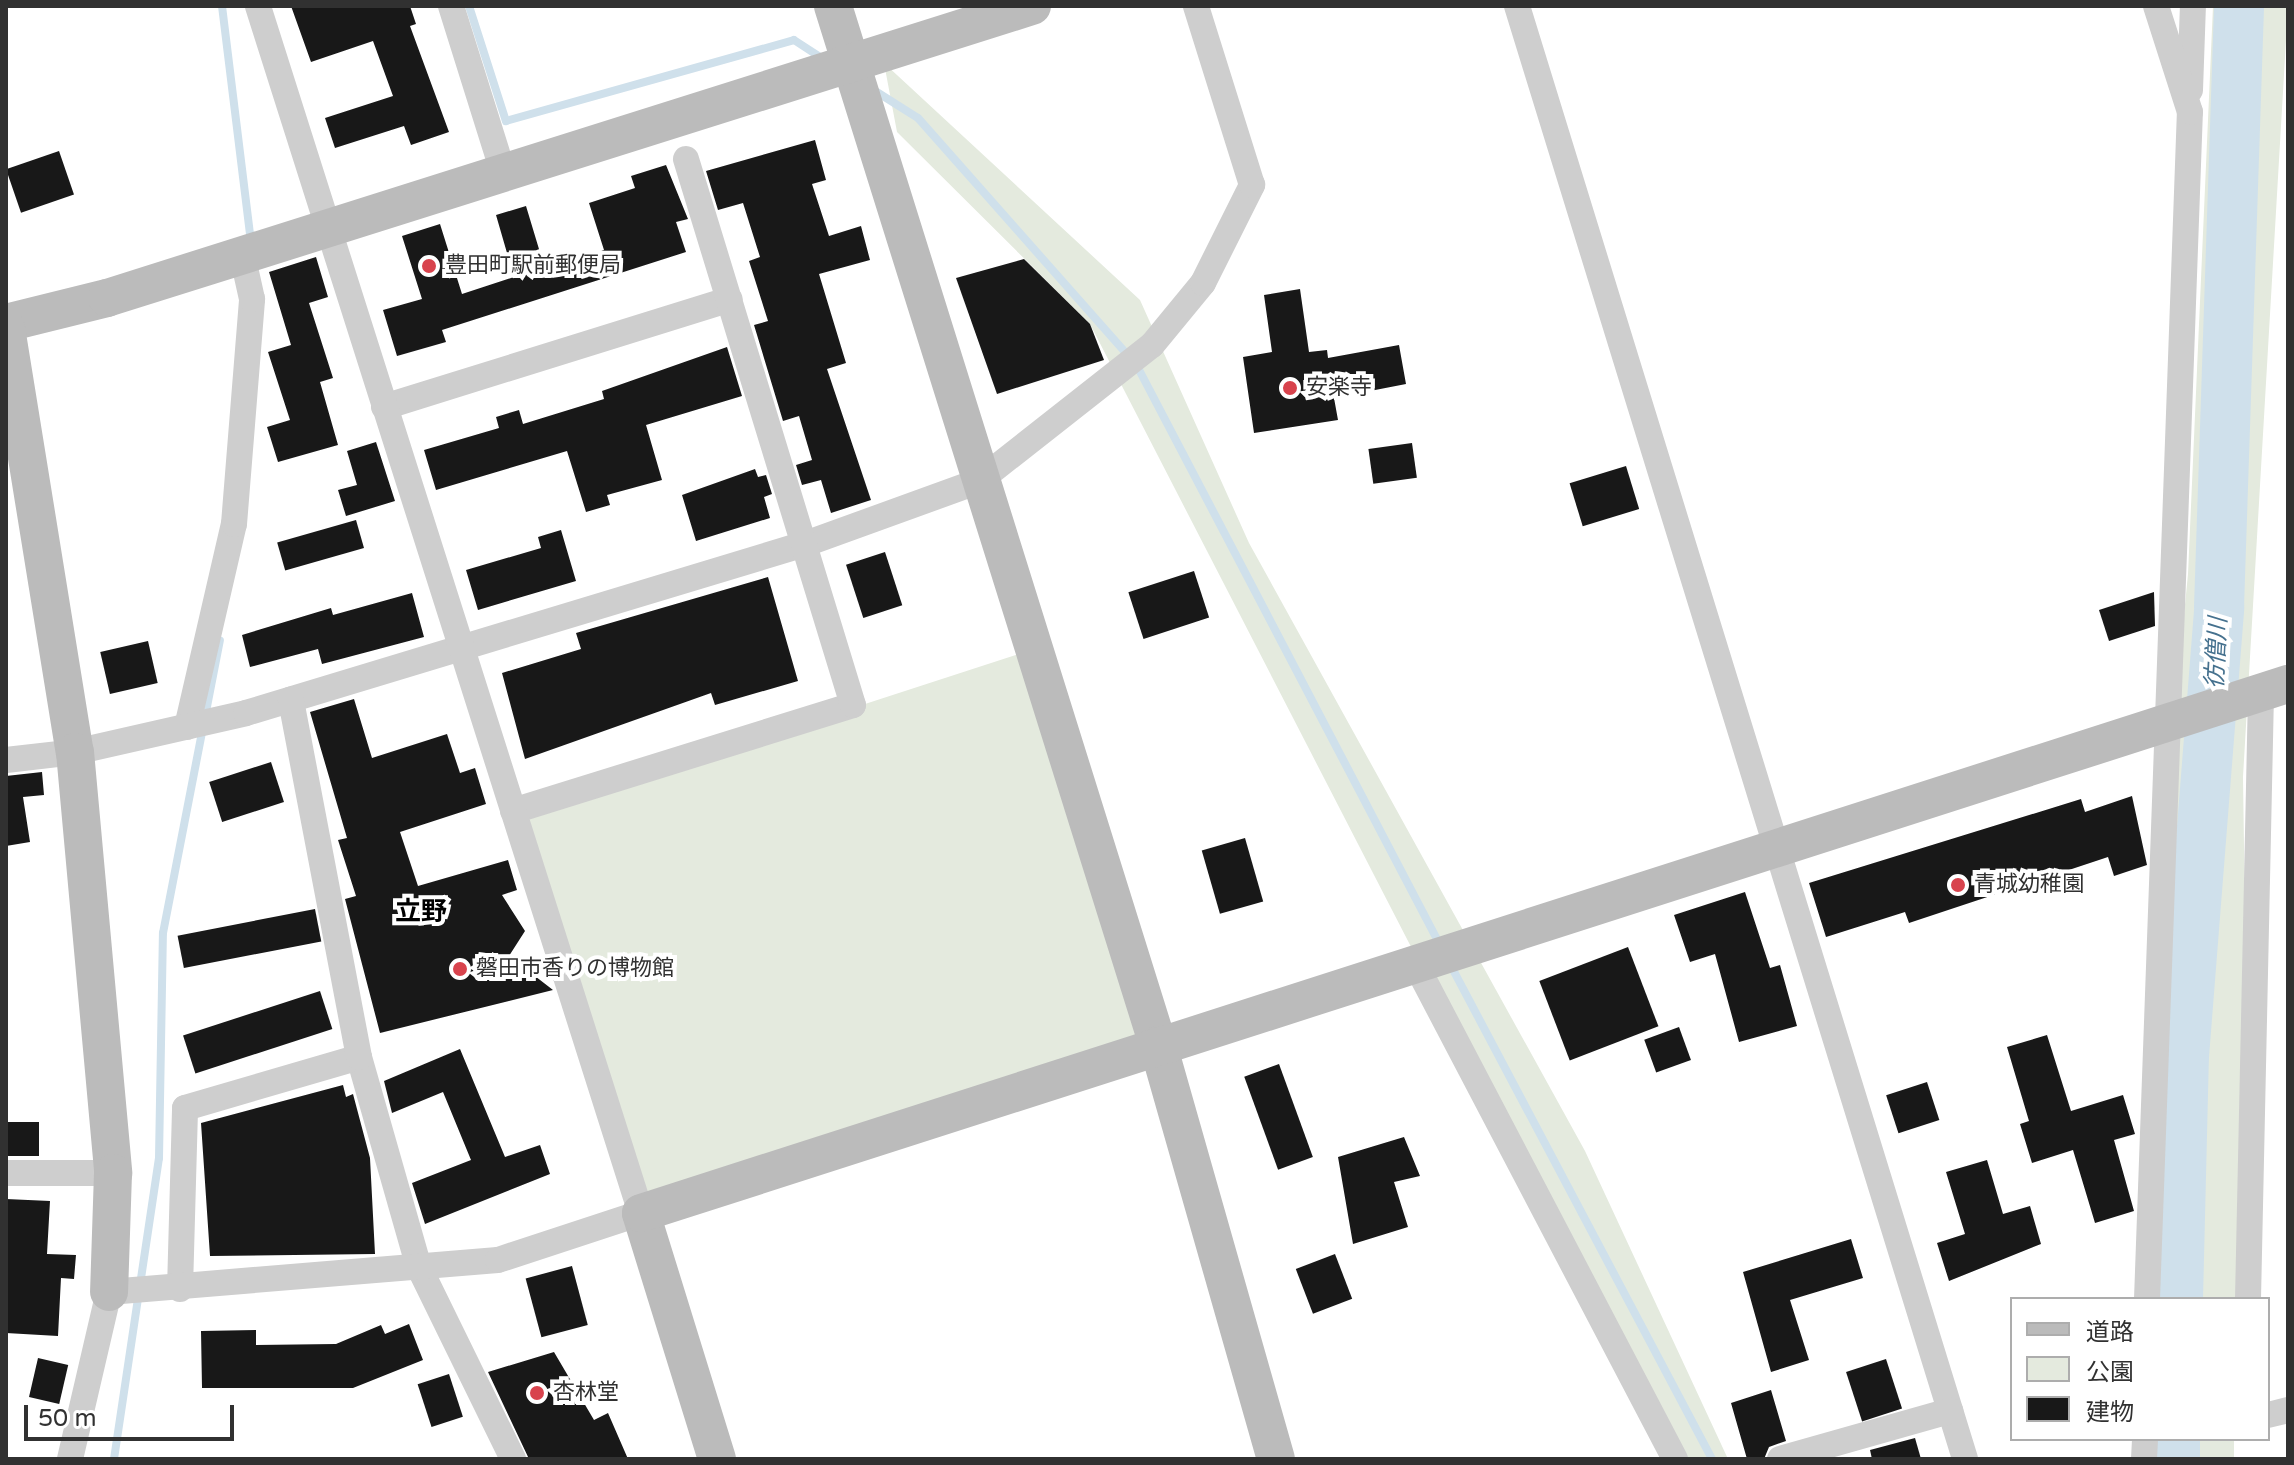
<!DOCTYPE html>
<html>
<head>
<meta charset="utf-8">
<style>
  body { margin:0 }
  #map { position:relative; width:2294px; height:1465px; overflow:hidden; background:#fff; font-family:"Varela Round","Noto Sans JP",sans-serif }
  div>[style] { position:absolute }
  .green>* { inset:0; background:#e4eade; transform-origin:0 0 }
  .stream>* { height:8px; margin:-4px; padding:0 4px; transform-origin:4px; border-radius:4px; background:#cfe0eb }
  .river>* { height:50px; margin:-25px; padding:0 25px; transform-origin:25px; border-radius:25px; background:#cfe0eb }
  .building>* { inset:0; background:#181818; transform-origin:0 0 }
  .street>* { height:26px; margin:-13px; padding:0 13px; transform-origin:13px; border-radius:13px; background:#cecece }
  .secondary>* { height:38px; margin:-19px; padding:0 19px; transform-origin:19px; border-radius:19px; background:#bbb }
  .dots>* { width:22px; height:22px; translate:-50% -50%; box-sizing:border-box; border:4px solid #fff; border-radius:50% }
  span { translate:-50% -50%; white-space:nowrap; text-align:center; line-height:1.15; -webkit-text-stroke:8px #fff; paint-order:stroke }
  .poi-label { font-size:22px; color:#313131 }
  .left { translate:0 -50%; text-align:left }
  .water-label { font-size:24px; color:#45718e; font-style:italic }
  .quarter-label { font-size:26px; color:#000; font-weight:700 }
  .frame { position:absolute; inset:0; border:8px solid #313131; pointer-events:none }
  .legend { position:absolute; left:2010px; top:1297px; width:260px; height:144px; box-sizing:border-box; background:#fff; border:2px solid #adadad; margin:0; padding:10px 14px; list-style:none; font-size:24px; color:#313131 }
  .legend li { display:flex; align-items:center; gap:16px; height:40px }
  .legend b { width:40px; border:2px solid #adadad }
  .scale { position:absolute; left:24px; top:1405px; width:210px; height:36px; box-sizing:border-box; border:4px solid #313131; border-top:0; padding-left:10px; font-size:24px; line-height:28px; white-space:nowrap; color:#313131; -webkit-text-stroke:6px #fff; paint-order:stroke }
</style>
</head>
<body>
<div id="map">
  <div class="green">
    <i style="clip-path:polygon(2213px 6px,2288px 6px,2243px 777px,2249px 1192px,2243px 1299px,2147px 1299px,2162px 841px,2188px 574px)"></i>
    <i style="clip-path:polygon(884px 63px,1140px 300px,1249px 543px,1585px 1151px,1728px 1459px,1675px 1459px,1090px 324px,897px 132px)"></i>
    <i style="left:1031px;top:650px;width:415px;height:542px;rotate:72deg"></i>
    <i style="left:2145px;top:1439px;width:89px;height:20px"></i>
  </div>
  <div class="stream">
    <i style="left:222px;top:6px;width:239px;rotate:83deg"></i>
    <i style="left:469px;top:6px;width:121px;rotate:72.2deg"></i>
    <i style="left:506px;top:121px;width:299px;rotate:-15.7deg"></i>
    <i style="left:794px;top:40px;width:35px;rotate:33deg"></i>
    <i style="left:872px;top:89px;width:54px;rotate:32.2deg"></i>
    <i style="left:918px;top:118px;width:329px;rotate:48.5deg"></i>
    <i style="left:1136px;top:364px;width:656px;rotate:62.38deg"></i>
    <i style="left:1450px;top:964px;width:560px;rotate:62.11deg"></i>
    <i style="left:114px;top:1459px;width:304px;rotate:-81.5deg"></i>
    <i style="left:159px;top:1158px;width:225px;rotate:-89deg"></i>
    <i style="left:163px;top:933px;width:298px;rotate:-79deg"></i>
  </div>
  <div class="river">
    <i style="left:2178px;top:1299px;width:243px;rotate:-88.6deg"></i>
    <i style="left:2184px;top:1056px;width:450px;rotate:-85.5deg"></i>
    <i style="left:2219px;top:607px;width:601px;rotate:-88.09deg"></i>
    <i style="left:2175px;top:1459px;width:20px;rotate:-90deg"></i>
  </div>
  <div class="building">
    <i style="clip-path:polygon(291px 6px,410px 6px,416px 24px,410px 26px,449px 132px,411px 145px,404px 126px,335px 148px,325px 118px,393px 96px,373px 41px,311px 62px)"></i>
    <i style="clip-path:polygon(815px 140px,826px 180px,812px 184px,829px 236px,861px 226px,870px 260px,819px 274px,846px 363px,827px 369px,871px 500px,831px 513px,821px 480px,802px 485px,796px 465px,812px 460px,799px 416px,783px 421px,754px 325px,768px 321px,749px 261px,760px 257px,743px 203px,718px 210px,706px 171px)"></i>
    <i style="left:59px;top:151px;width:46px;height:56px;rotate:71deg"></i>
    <i style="clip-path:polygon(666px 165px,688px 219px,676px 222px,686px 252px,442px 330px,446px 342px,397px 356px,383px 310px,422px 299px,402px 236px,440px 224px,462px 294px,514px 277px,496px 215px,526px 206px,545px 269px,604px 250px,589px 203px,635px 188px,631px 176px)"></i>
    <i style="clip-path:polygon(316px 257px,328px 297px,309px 303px,333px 378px,320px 382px,338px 445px,278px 462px,267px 427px,290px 420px,268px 352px,291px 345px,269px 272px)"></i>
    <i style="clip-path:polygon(1024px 259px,1090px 324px,1104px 360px,997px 394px,956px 278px)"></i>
    <i style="clip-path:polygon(1300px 289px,1309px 352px,1327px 350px,1328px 358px,1399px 345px,1406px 384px,1334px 398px,1338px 420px,1254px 433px,1243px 357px,1272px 352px,1264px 295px)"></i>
    <i style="clip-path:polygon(727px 347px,742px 396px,646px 425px,662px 480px,607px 495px,610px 505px,586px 512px,567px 451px,436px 490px,424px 450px,499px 428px,496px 417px,519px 410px,523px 424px,604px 399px,602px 391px)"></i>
    <i style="clip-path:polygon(376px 442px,395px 501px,346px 516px,338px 490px,357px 485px,347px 451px)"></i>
    <i style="left:1412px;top:443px;width:35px;height:44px;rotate:82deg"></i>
    <i style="left:1626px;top:466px;width:45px;height:59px;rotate:73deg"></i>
    <i style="clip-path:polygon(755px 469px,758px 477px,766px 475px,772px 494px,764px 497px,770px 518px,696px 541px,682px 495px)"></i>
    <i style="left:356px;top:520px;width:29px;height:82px;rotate:74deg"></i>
    <i style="clip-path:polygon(561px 530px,576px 581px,478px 610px,466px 570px,541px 548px,538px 537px)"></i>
    <i style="left:885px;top:552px;width:56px;height:41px;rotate:72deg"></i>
    <i style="left:1194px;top:571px;width:49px;height:69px;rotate:72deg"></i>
    <i style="clip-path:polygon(768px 577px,798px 681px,715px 705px,711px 693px,525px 759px,502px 673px,581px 649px,576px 633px)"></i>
    <i style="clip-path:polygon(2154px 592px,2155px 626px,2109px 641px,2099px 610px)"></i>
    <i style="clip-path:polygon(412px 593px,424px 637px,322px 664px,318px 649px,250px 667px,242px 635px,331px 608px,333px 615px)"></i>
    <i style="left:148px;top:641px;width:43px;height:49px;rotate:77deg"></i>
    <i style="clip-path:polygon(354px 699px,372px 758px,447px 734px,460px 773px,475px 768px,486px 804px,400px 832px,418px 886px,508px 860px,517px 890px,502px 895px,525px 931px,509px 956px,553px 990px,380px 1033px,345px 899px,356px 896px,338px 840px,347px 838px,310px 712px)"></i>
    <i style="left:271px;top:762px;width:42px;height:65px;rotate:72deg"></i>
    <i style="clip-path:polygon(42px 772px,44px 795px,23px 797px,30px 842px,6px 846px,6px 776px)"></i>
    <i style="clip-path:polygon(2132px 796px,2147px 865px,2114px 876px,2108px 857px,1909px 923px,1905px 912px,1826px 937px,1809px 883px,2081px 799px,2085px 812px)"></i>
    <i style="left:1245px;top:838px;width:66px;height:45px;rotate:74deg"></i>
    <i style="clip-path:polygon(1745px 892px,1770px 968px,1780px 965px,1797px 1026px,1739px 1042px,1715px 954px,1690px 962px,1674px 915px)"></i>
    <i style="left:315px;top:909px;width:33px;height:140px;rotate:79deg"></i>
    <i style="left:1628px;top:947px;width:85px;height:95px;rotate:69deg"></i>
    <i style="left:320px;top:991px;width:40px;height:144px;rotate:72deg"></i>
    <i style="left:1679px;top:1027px;width:35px;height:37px;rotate:70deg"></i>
    <i style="clip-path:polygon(2047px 1035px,2071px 1111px,2123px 1095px,2135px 1134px,2114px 1140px,2134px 1211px,2095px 1223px,2073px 1150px,2032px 1163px,2020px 1124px,2029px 1121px,2007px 1047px)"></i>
    <i style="clip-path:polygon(460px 1049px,505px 1157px,540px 1145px,550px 1174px,425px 1224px,412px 1183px,471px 1160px,443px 1092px,392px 1113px,384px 1081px)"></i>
    <i style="left:1279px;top:1064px;width:99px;height:37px;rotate:70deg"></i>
    <i style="left:1927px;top:1082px;width:40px;height:43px;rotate:72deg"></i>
    <i style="clip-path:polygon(343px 1085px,346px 1097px,353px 1094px,370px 1158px,375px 1254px,210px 1256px,201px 1123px)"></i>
    <i style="left:6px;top:1122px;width:33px;height:34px"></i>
    <i style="clip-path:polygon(1404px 1137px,1420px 1176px,1394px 1182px,1408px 1227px,1353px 1244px,1338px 1157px)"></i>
    <i style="clip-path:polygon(1987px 1160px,2003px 1214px,2030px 1206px,2041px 1244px,1949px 1281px,1937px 1243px,1965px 1234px,1946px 1172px)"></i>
    <i style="clip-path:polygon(6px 1199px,50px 1201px,47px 1254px,76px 1255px,74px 1279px,61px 1278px,58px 1336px,6px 1333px)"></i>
    <i style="clip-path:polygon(1851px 1239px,1863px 1278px,1790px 1300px,1809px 1360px,1771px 1372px,1743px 1272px)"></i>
    <i style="left:1335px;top:1254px;width:48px;height:42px;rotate:69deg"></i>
    <i style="left:572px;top:1266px;width:61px;height:48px;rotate:75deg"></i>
    <i style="clip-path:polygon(409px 1324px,423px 1360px,353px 1388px,202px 1388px,201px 1331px,256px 1330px,256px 1345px,336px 1344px,381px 1325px,385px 1334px)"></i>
    <i style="clip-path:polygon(554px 1352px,594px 1420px,608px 1413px,628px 1459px,529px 1459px,488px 1372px)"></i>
    <i style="left:38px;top:1358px;width:31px;height:40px;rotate:13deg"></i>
    <i style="left:1886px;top:1359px;width:52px;height:42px;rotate:72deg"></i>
    <i style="left:449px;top:1374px;width:45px;height:33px;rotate:72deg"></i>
    <i style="clip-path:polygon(1771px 1390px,1786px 1441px,1769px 1447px,1764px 1459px,1747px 1459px,1731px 1403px)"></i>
    <i style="clip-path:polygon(1915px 1438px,1921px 1459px,1872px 1459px,1870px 1450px)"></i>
  </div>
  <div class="street">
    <i style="left:451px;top:6px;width:171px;rotate:72.6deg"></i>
    <i style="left:1517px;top:6px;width:1520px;rotate:72.86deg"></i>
    <i style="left:2190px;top:90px;width:84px;rotate:-88deg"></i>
    <i style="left:384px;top:407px;width:362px;rotate:-17.3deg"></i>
    <i style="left:187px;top:727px;width:208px;rotate:-77deg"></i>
    <i style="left:234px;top:524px;width:226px;rotate:-85.4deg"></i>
    <i style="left:252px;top:299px;width:46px;rotate:-102.5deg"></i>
    <i style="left:6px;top:760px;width:69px;rotate:-6.6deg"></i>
    <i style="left:75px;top:752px;width:175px;rotate:-12.8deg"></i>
    <i style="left:246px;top:713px;width:587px;rotate:-16.83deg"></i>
    <i style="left:808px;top:543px;width:182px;rotate:-19.9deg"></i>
    <i style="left:979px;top:481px;width:220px;rotate:-38.2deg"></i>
    <i style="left:1152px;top:345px;width:80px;rotate:-50.6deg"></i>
    <i style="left:1203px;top:283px;width:110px;rotate:-63.4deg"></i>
    <i style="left:1252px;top:185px;width:188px;rotate:-107.4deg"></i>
    <i style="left:513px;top:811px;width:356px;rotate:-17.3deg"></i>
    <i style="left:853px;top:705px;width:571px;rotate:-107.01deg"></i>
    <i style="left:1415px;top:963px;width:560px;rotate:62.34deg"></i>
    <i style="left:359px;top:1057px;width:218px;rotate:74.1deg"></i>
    <i style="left:419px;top:1267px;width:214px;rotate:63.9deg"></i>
    <i style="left:6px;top:1173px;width:107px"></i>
    <i style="left:180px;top:1289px;width:181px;rotate:-88.4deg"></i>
    <i style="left:185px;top:1108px;width:181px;rotate:-16.3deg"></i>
    <i style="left:359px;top:1057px;width:364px;rotate:-100.8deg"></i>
    <i style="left:2147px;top:1299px;width:1188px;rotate:-87.93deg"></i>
    <i style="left:2190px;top:112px;width:111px;rotate:-107.8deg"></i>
    <i style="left:2248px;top:1299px;width:606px;rotate:-88.77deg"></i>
    <i style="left:2268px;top:1415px;width:21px;rotate:-14deg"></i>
    <i style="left:70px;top:1459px;width:171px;rotate:-76.9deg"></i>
    <i style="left:109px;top:1292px;width:390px;rotate:-4.7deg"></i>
    <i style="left:498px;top:1260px;width:151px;rotate:-18.2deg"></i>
    <i style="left:641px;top:1213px;width:1266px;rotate:-107.61deg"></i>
    <i style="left:1780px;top:1459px;width:177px;rotate:-15.8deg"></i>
    <i style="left:2144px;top:1459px;width:20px;rotate:-87deg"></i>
  </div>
  <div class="secondary">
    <i style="left:833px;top:6px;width:1089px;rotate:72.63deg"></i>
    <i style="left:1158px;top:1045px;width:430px;rotate:74.1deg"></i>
    <i style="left:6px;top:323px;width:104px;rotate:-13.9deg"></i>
    <i style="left:107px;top:298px;width:970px;rotate:-17.52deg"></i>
    <i style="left:6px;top:328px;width:430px;rotate:80.8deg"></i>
    <i style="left:75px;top:752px;width:423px;rotate:84.8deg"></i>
    <i style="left:113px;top:1173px;width:119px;rotate:91.9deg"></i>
    <i style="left:717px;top:1459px;width:257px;rotate:-107.2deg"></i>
    <i style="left:641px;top:1213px;width:1730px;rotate:-17.81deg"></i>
  </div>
  <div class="dots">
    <i style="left:429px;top:266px;background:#d8434d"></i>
    <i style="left:1290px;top:388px;background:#d8434d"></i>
    <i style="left:1958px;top:885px;background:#d8434d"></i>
    <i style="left:460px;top:969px;background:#d8434d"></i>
    <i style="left:537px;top:1393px;background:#d8434d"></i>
  </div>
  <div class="poi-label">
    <span class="left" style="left:445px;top:266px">豊田町駅前郵便局</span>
    <span class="left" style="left:1306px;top:388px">安楽寺</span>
    <span class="left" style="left:1974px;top:885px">青城幼稚園</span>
    <span class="left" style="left:476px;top:969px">磐田市香りの博物館</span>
    <span class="left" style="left:553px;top:1393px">杏林堂</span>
  </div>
  <div class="water-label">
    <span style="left:2217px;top:653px;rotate:-87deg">彷僧川</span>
  </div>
  <div class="quarter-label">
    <span style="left:421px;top:912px">立野</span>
  </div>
  <div class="frame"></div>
  <ul class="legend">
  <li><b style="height:10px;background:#bbb"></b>道路</li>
  <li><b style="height:22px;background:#e4eade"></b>公園</li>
  <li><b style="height:22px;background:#181818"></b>建物</li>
  </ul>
  <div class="scale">50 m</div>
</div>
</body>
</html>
